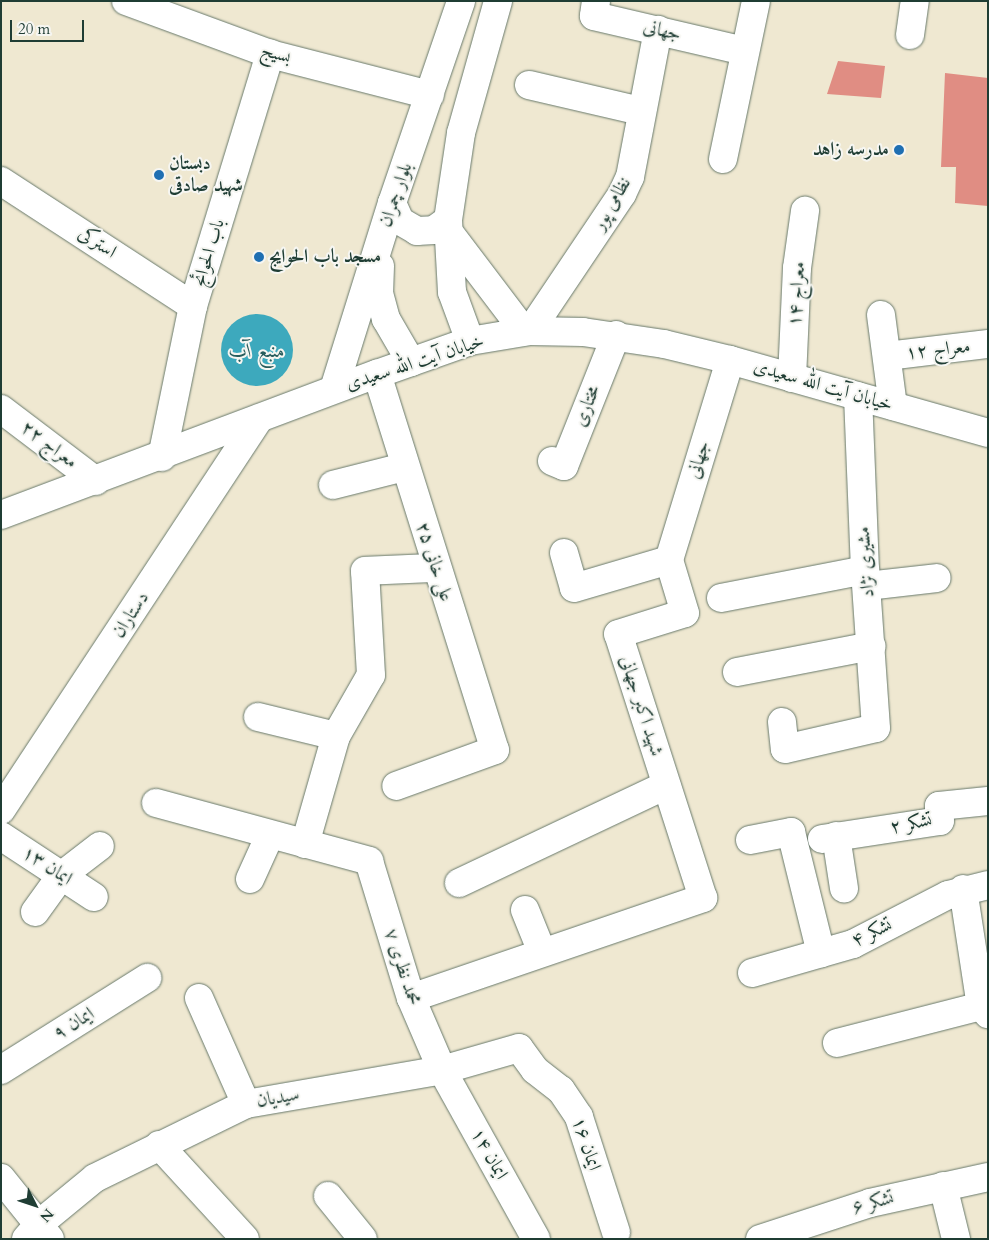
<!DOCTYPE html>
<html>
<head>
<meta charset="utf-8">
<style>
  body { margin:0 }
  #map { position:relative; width:989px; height:1240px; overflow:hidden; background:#efe8d1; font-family:Cardo,Amiri,serif }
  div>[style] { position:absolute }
  .water>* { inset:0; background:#3da9bd }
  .round { border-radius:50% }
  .building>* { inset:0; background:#e08d83 }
  .roads { filter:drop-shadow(0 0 1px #68796b) drop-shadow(0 0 1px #68796b) }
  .minor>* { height:28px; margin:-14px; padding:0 14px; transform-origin:14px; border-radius:14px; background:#fff }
  .major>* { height:28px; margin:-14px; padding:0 14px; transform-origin:14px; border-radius:14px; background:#fff }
  .dots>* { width:14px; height:14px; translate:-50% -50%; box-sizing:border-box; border:2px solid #f6f6f2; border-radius:50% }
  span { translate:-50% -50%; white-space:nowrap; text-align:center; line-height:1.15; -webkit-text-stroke:4px #f6f6f2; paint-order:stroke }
  .street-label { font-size:19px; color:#1f3d34 }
  .poi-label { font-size:19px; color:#1f3d34; font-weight:700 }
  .right { translate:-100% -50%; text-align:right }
  .left { translate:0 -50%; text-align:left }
  .water-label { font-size:20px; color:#285d5d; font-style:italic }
  .frame { position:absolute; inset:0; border:2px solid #1f3d34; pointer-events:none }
  .north { position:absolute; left:10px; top:1180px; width:50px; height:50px; -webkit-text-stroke:4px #f6f6f2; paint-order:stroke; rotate:131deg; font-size:14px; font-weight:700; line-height:20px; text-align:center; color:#1f3d34 }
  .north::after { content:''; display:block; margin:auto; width:18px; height:22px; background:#1f3d34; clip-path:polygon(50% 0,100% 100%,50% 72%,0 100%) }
  .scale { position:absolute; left:10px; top:20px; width:74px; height:22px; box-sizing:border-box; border:2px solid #1f3d34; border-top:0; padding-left:6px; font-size:15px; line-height:18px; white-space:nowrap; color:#1f3d34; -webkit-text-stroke:4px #f6f6f2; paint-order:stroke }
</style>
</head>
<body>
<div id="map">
  <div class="water">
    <i class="round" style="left:221px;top:314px;width:72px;height:72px"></i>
  </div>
  <div class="building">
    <i style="clip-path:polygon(838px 61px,885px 66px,881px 98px,827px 94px)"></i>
    <i style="clip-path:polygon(945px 73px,988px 78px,988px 206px,955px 203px,956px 167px,941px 167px)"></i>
  </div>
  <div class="roads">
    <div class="minor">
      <i style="left:126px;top:1px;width:153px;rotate:20.2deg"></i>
      <i style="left:270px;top:54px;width:165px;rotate:14.4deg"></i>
      <i style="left:596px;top:1px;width:15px;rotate:98deg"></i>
      <i style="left:594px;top:16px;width:155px;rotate:13.1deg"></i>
      <i style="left:910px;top:35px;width:34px;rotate:-82deg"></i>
      <i style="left:529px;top:85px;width:115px;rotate:13.1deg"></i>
      <i style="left:723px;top:159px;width:161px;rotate:-78.2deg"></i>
      <i style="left:1px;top:181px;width:229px;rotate:33.1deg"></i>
      <i style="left:881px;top:315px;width:92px;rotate:82.5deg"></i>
      <i style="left:530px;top:331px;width:165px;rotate:-56.1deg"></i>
      <i style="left:622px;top:194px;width:19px;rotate:-65deg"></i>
      <i style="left:630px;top:177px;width:150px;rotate:-79.2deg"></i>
      <i style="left:887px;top:356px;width:102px;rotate:-6.8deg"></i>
      <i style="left:377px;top:374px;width:394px;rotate:72.6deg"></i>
      <i style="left:495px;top:750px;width:105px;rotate:160deg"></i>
      <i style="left:792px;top:378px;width:110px;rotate:-87.4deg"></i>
      <i style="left:797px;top:268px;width:58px;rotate:-82deg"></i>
      <i style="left:1px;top:409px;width:119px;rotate:37.2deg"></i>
      <i style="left:162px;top:457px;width:154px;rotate:-78.4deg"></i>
      <i style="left:193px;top:306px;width:264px;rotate:-73deg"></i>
      <i style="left:552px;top:461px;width:13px;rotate:23deg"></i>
      <i style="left:564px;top:466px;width:141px;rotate:-68.3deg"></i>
      <i style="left:333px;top:485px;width:73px;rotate:-14.2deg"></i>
      <i style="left:564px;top:553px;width:36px;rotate:74deg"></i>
      <i style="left:574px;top:588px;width:99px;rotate:-16.4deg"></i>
      <i style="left:669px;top:560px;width:209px;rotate:-73deg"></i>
      <i style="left:867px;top:586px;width:70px;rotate:-6.5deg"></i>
      <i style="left:721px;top:598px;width:147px;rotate:-11deg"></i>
      <i style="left:737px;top:672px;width:137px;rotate:-10.9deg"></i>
      <i style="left:258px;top:717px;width:80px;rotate:13.7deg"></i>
      <i style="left:782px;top:722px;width:27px;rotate:84deg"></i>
      <i style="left:785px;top:749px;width:93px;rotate:-13deg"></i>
      <i style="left:876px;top:728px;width:158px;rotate:-94deg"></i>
      <i style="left:865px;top:570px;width:174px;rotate:-92.3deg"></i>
      <i style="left:156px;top:803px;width:221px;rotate:15.2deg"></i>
      <i style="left:369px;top:861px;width:143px;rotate:73deg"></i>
      <i style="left:411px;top:998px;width:78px;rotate:66.7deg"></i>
      <i style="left:442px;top:1070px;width:193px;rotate:60.9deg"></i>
      <i style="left:1px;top:810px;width:469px;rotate:-56.6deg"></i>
      <i style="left:1px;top:836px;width:111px;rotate:33.3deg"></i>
      <i style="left:836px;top:836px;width:53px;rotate:81.3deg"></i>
      <i style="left:822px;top:839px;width:119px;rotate:-8.7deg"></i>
      <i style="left:940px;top:821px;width:15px;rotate:-94deg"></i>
      <i style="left:939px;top:806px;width:49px;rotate:-5.8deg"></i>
      <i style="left:750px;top:840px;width:42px;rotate:-11deg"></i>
      <i style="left:791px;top:832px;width:125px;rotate:76.1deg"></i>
      <i style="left:305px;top:844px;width:112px;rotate:-74deg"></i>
      <i style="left:336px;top:736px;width:70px;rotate:-60.2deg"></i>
      <i style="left:371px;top:675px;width:104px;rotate:-93.3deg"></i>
      <i style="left:365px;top:571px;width:70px;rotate:-2.5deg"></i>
      <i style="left:250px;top:879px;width:48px;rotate:-65.6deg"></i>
      <i style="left:459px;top:883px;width:229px;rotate:-25.3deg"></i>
      <i style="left:963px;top:889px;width:118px;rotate:81.3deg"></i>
      <i style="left:981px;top:1006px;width:11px;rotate:49deg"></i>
      <i style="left:525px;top:910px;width:45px;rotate:68deg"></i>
      <i style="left:35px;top:912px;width:44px;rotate:-54.2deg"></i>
      <i style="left:61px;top:876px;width:49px;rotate:-37.6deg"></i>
      <i style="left:752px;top:973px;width:105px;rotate:-16deg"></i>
      <i style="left:853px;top:944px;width:107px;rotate:-27.3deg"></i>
      <i style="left:948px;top:895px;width:41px;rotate:-14deg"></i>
      <i style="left:199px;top:998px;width:116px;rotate:66.1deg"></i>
      <i style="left:411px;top:998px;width:309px;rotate:-18.9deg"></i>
      <i style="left:703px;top:898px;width:277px;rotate:-107.8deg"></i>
      <i style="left:618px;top:634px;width:70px;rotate:-17.4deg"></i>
      <i style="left:685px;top:613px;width:55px;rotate:-106.8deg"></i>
      <i style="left:837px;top:1043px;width:149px;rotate:-14.4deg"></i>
      <i style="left:1px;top:1070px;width:173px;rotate:-32.2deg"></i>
      <i style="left:159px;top:1145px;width:127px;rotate:47.5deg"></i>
      <i style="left:1px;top:1178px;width:78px;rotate:51.2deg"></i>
      <i style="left:943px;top:1186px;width:55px;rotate:76.2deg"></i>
      <i style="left:328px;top:1196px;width:55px;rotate:50.9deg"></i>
      <i style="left:26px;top:1239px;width:20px;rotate:-49deg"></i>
      <i style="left:39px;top:1224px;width:72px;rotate:-39.4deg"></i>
      <i style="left:95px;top:1178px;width:168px;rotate:-26.1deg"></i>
      <i style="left:246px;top:1104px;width:199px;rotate:-9.8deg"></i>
      <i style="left:442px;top:1070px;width:80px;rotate:-15.9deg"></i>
      <i style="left:519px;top:1048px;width:27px;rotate:54deg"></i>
      <i style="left:535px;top:1070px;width:33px;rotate:38deg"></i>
      <i style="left:561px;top:1090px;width:32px;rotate:56deg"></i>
      <i style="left:579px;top:1117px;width:121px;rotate:72.2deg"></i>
      <i style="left:760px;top:1239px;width:116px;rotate:-18.1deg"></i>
      <i style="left:870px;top:1203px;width:121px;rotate:-12.4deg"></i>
    </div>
    <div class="major">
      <i style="left:392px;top:203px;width:20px;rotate:66deg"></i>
      <i style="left:400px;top:221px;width:20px;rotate:30deg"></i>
      <i style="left:417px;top:231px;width:17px;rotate:-3deg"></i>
      <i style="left:434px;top:230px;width:17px;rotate:-36deg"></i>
      <i style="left:448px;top:231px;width:126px;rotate:52.8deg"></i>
      <i style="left:380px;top:266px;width:27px;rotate:92deg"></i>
      <i style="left:379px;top:293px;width:27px;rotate:75deg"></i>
      <i style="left:386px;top:319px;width:50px;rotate:59.8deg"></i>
      <i style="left:470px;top:341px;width:52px;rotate:-110.2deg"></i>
      <i style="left:452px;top:292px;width:72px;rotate:-93.2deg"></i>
      <i style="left:448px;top:220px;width:88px;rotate:-81.5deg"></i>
      <i style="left:461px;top:133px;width:137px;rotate:-74.3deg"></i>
      <i style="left:334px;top:389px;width:195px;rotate:-72.7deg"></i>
      <i style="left:392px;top:203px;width:213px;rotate:-71.1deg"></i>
      <i style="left:1px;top:515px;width:402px;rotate:-20.6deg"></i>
      <i style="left:377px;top:374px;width:99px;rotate:-19.5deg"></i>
      <i style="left:470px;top:341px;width:61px;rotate:-9.5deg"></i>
      <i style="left:530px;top:331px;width:53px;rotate:1.1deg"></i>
      <i style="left:583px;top:332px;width:82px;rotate:8.4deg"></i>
      <i style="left:664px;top:344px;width:68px;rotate:13.6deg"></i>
      <i style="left:730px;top:360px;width:268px;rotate:15.8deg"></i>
    </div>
  </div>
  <div class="dots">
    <i style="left:899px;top:150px;background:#1f6fb2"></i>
    <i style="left:159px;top:175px;background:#1f6fb2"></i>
    <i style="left:259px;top:257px;background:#1f6fb2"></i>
  </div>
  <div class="street-label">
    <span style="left:662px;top:31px;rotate:13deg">جهانی</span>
    <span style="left:276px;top:54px;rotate:17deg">بسیج</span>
    <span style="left:396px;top:195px;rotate:-71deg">بلوار چمران</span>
    <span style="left:612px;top:204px;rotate:-60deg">نظامی پور</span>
    <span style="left:97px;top:243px;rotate:33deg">استرکی</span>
    <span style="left:209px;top:253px;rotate:-73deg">باب الحوائج</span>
    <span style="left:797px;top:294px;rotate:-86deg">معراج ۱۴</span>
    <span style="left:938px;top:350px;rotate:-6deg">معراج ۱۲</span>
    <span style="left:415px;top:363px;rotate:-18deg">خیابان آیت الله سعیدی</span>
    <span style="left:823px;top:386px;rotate:16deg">خیابان آیت الله سعیدی</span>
    <span style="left:587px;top:406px;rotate:-68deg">مختاری</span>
    <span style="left:49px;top:445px;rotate:37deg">معراج ۲۲</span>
    <span style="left:699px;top:460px;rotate:-73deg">جهانی</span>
    <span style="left:434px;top:562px;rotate:72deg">علی خانی ۲۵</span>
    <span style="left:866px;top:562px;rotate:-94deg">مشیری نژاد</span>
    <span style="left:131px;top:615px;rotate:-57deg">دستاران</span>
    <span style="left:641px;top:706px;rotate:72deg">شهید اکبر جهانی</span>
    <span style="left:911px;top:824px;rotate:-11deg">تشکر ۲</span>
    <span style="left:47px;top:866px;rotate:33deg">ایمان ۱۳</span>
    <span style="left:872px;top:933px;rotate:-25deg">تشکر ۴</span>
    <span style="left:402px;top:967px;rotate:72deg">محمد نظری ۷</span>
    <span style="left:74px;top:1024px;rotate:-32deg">ایمان ۹</span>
    <span style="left:278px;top:1098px;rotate:-10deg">سیدیان</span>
    <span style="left:586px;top:1144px;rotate:72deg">ایمان ۱۶</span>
    <span style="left:489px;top:1154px;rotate:61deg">ایمان ۱۴</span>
    <span style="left:873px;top:1203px;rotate:-15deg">تشکر ۶</span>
  </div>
  <div class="poi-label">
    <span class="right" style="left:889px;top:150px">مدرسه زاهد</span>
    <span class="left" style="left:169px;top:175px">دبستان<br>شهید صادقی</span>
    <span class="left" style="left:269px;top:257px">مسجد باب الحوایج</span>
  </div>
  <div class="water-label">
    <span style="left:257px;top:350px">منبع آب</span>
  </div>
  <div class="frame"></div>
  <div class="north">N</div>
  <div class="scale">20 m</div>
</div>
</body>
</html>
